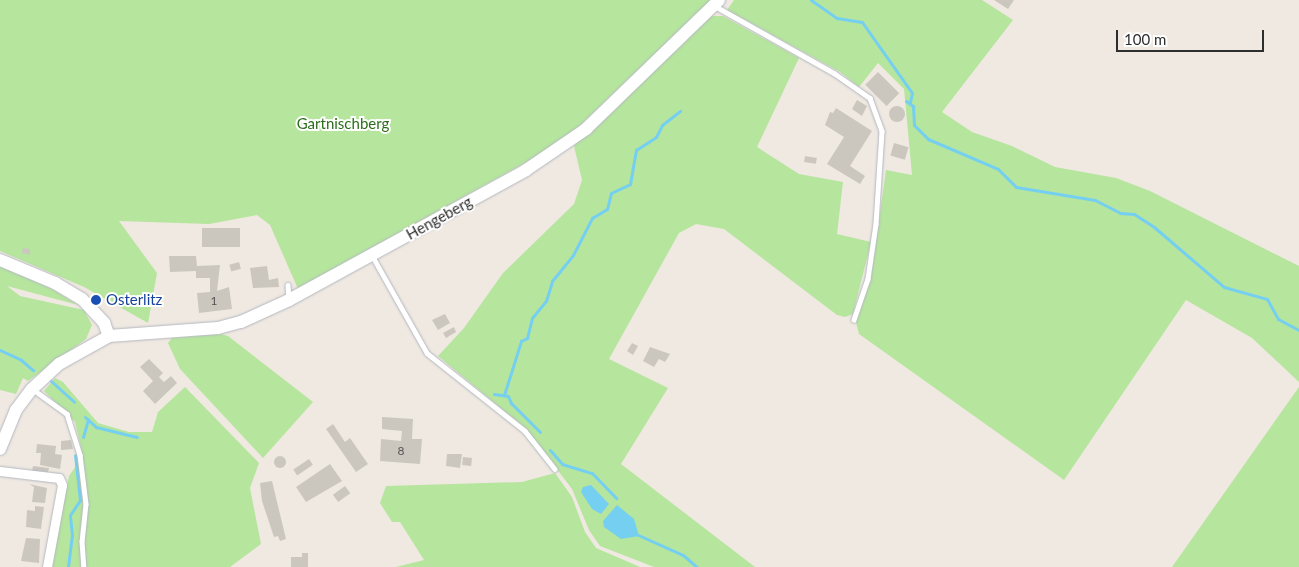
<!DOCTYPE html>
<html>
<head>
<meta charset="utf-8">
<style>
  body { margin:0 }
  #map { position:relative; width:1299px; height:567px; overflow:hidden; background:#efe9e1; font-family:Lato,sans-serif }
  div>[style] { position:absolute }
  .green>* { inset:0; background:#b6e59e }
  .water>* { inset:0; background:#75cff0 }
  .stream>* { height:3px; margin:-1.5px; padding:0 1.5px; transform-origin:1.5px; border-radius:1.5px; background:#75cff0 }
  .building>* { inset:0; background:#cbc7bf; transform-origin:0 0 }
  .round { border-radius:50% }
  .roads { filter:drop-shadow(0 0 1px #b4b7c1) drop-shadow(0 0 1px #b4b7c1) }
  .lane>* { height:4.5px; margin:-2.25px; padding:0 2.25px; transform-origin:2.25px; border-radius:2.25px; background:#fff }
  .street>* { height:9px; margin:-4.5px; padding:0 4.5px; transform-origin:4.5px; border-radius:4.5px; background:#fff }
  .secondary>* { height:12px; margin:-6px; padding:0 6px; transform-origin:6px; border-radius:6px; background:#fff }
  .dots>* { width:14px; height:14px; translate:-50% -50%; box-sizing:border-box; border:2px solid #fff; border-radius:50% }
  span { translate:-50% -50%; white-space:nowrap; text-align:center; line-height:1.15; -webkit-text-stroke:4px #fff; paint-order:stroke }
  .number-label { font-size:12px; color:#555452 }
  .number-label span { -webkit-text-stroke-width:0 }
  .park-label { font-size:15px; color:#2c6e1b }
  .street-label { font-size:15px; color:#2e2e2e }
  .transit-label { font-size:15px; color:#164399 }
  .left { translate:0 -50%; text-align:left }
  .scale { position:absolute; left:1116px; top:30px; width:148px; height:22px; box-sizing:border-box; border:2px solid #2e2e2e; border-top:0; padding-left:6px; font-size:15px; line-height:18px; white-space:nowrap; color:#2e2e2e; -webkit-text-stroke:4px #fff; paint-order:stroke }
</style>
</head>
<body>
<div id="map">
  <div class="green">
    <i style="clip-path:polygon(0 0,711px 0,576px 129px,537px 156px,298px 289px,270px 225px,257px 215px,209px 224px,119px 221px,157px 273px,148px 323px,84px 287px,0 251px)"></i>
    <i style="clip-path:polygon(734px 0,982px 0,1013px 20px,942px 112px,972px 132px,1012px 146px,1055px 167px,1116px 178px,1150px 191px,1299px 266px,1299px 382px,1252px 338px,1186px 300px,1064px 480px,859px 334px,856px 322px,871px 278px,886px 170px,912px 175px,904px 89px,878px 63px,859px 87px,840px 72px,727px 10px)"></i>
    <i style="clip-path:polygon(711px 16px,723px 16px,799px 58px,757px 147px,799px 174px,843px 182px,837px 234px,871px 242px,853px 314px,845px 317px,837px 315px,724px 229px,696px 224px,679px 233px,609px 359px,668px 388px,621px 464px,755px 567px,654px 567px,600px 546px,589px 530px,572px 489px,527px 430px,438px 356px,464px 328px,503px 273px,574px 204px,582px 180px,574px 146px)"></i>
    <i style="clip-path:polygon(0 266px,52px 289px,78px 305px,7px 286px,20px 296px,84px 310px,92px 325px,86px 339px,28px 381px,23px 378px,16px 394px,0 390px)"></i>
    <i style="clip-path:polygon(221px 334px,228px 336px,313px 402px,263px 458px,180px 369px,168px 343px,172px 338px)"></i>
    <i style="clip-path:polygon(55px 378px,63px 382px,98px 423px,129px 432px,152px 432px,158px 412px,185px 387px,259px 463px,250px 488px,261px 544px,230px 567px,51px 567px,69px 476px,83px 456px,75px 422px,44px 391px)"></i>
    <i style="clip-path:polygon(1299px 387px,1299px 567px,1172px 567px)"></i>
    <i style="clip-path:polygon(555px 473px,572px 497px,585px 532px,596px 548px,640px 567px,396px 567px,424px 560px,400px 522px,392px 522px,380px 503px,386px 486px,522px 482px)"></i>
  </div>
  <div class="water">
    <i style="clip-path:polygon(591px 485px,609px 504px,601px 514px,592px 509px,581px 492px,583px 487px)"></i>
    <i style="clip-path:polygon(617px 505px,634px 519px,639px 536px,621px 539px,604px 527px,603px 521px)"></i>
  </div>
  <div class="stream">
    <i style="left:811px;top:0;width:32px;rotate:35deg"></i>
    <i style="left:837px;top:18px;width:25px;rotate:9deg"></i>
    <i style="left:862px;top:22px;width:87px;rotate:54.8deg"></i>
    <i style="left:912px;top:93px;width:9px;rotate:103deg"></i>
    <i style="left:906px;top:101px;width:9px;rotate:36deg"></i>
    <i style="left:913px;top:106px;width:19px;rotate:87deg"></i>
    <i style="left:914px;top:125px;width:20px;rotate:45deg"></i>
    <i style="left:928px;top:139px;width:76px;rotate:23.2deg"></i>
    <i style="left:998px;top:169px;width:25px;rotate:45deg"></i>
    <i style="left:1016px;top:187px;width:80px;rotate:9.3deg"></i>
    <i style="left:1095px;top:200px;width:28px;rotate:27deg"></i>
    <i style="left:1120px;top:213px;width:14px;rotate:4deg"></i>
    <i style="left:1134px;top:214px;width:24px;rotate:33deg"></i>
    <i style="left:1154px;top:227px;width:92px;rotate:40.6deg"></i>
    <i style="left:1224px;top:287px;width:45px;rotate:15.6deg"></i>
    <i style="left:1267px;top:299px;width:23px;rotate:61deg"></i>
    <i style="left:1278px;top:319px;width:24px;rotate:28deg"></i>
    <i style="left:0;top:350px;width:23px;rotate:25deg"></i>
    <i style="left:21px;top:360px;width:16px;rotate:40deg"></i>
    <i style="left:51px;top:381px;width:31px;rotate:42deg"></i>
    <i style="left:494px;top:394px;width:14px;rotate:8deg"></i>
    <i style="left:508px;top:396px;width:8px;rotate:67deg"></i>
    <i style="left:511px;top:403px;width:41px;rotate:45deg"></i>
    <i style="left:504px;top:395px;width:57px;rotate:-72.5deg"></i>
    <i style="left:521px;top:341px;width:7px;rotate:-27deg"></i>
    <i style="left:527px;top:338px;width:21px;rotate:-76deg"></i>
    <i style="left:532px;top:318px;width:22px;rotate:-51deg"></i>
    <i style="left:546px;top:301px;width:21px;rotate:-73deg"></i>
    <i style="left:552px;top:281px;width:33px;rotate:-51deg"></i>
    <i style="left:573px;top:255px;width:42px;rotate:-62.8deg"></i>
    <i style="left:592px;top:218px;width:17px;rotate:-31deg"></i>
    <i style="left:607px;top:209px;width:16px;rotate:-76deg"></i>
    <i style="left:611px;top:193px;width:21px;rotate:-25deg"></i>
    <i style="left:630px;top:184px;width:35px;rotate:-80deg"></i>
    <i style="left:636px;top:150px;width:24px;rotate:-33deg"></i>
    <i style="left:656px;top:137px;width:13px;rotate:-63deg"></i>
    <i style="left:662px;top:125px;width:23px;rotate:-38deg"></i>
    <i style="left:85px;top:417px;width:15px;rotate:42deg"></i>
    <i style="left:96px;top:427px;width:42px;rotate:13.7deg"></i>
    <i style="left:83px;top:437px;width:18px;rotate:-74deg"></i>
    <i style="left:550px;top:450px;width:18px;rotate:49deg"></i>
    <i style="left:562px;top:464px;width:31px;rotate:17deg"></i>
    <i style="left:592px;top:473px;width:35px;rotate:46deg"></i>
    <i style="left:636px;top:534px;width:51px;rotate:24.1deg"></i>
    <i style="left:683px;top:555px;width:18px;rotate:41deg"></i>
    <i style="left:68px;top:567px;width:32px;rotate:-83deg"></i>
    <i style="left:72px;top:535px;width:20px;rotate:-96deg"></i>
    <i style="left:70px;top:515px;width:18px;rotate:-56deg"></i>
    <i style="left:80px;top:500px;width:45px;rotate:-96.3deg"></i>
  </div>
  <div class="building">
    <i style="clip-path:polygon(994px 0,1014px 0,1008px 9px)"></i>
    <i style="left:878px;top:72px;width:30px;height:18px;rotate:45deg"></i>
    <i style="clip-path:polygon(857px 100px,867px 106px,862px 116px,852px 109px)"></i>
    <i class="round" style="left:889px;top:106px;width:16px;height:16px"></i>
    <i style="clip-path:polygon(836px 108px,872px 131px,850px 166px,865px 176px,860px 184px,827px 164px,844px 137px,825px 125px,830px 112px,833px 113px)"></i>
    <i style="left:894px;top:143px;width:15px;height:13px;rotate:16deg"></i>
    <i style="left:805px;top:156px;width:12px;height:6px;rotate:9deg"></i>
    <i style="left:240px;top:228px;width:19px;height:38px;rotate:90deg"></i>
    <i style="clip-path:polygon(23px 248px,30px 249px,30px 255px,22px 253px)"></i>
    <i style="clip-path:polygon(169px 256px,196px 256px,197px 266px,220px 265px,217px 291px,229px 287px,232px 309px,199px 313px,197px 293px,210px 292px,210px 278px,196px 278px,196px 271px,170px 272px)"></i>
    <i style="left:239px;top:262px;width:7px;height:10px;rotate:74deg"></i>
    <i style="clip-path:polygon(267px 266px,269px 280px,278px 278px,279px 287px,253px 288px,250px 268px)"></i>
    <i style="clip-path:polygon(445px 314px,450px 323px,438px 330px,432px 320px)"></i>
    <i style="clip-path:polygon(454px 327px,456px 332px,446px 338px,443px 333px)"></i>
    <i style="clip-path:polygon(632px 343px,638px 346px,633px 355px,627px 351px)"></i>
    <i style="clip-path:polygon(650px 347px,670px 354px,665px 362px,659px 359px,654px 367px,643px 361px)"></i>
    <i style="clip-path:polygon(149px 359px,163px 373px,159px 377px,164px 382px,171px 376px,177px 383px,155px 404px,143px 391px,153px 381px,140px 367px)"></i>
    <i style="clip-path:polygon(382px 417px,413px 419px,412px 439px,422px 439px,420px 464px,380px 461px,381px 439px,401px 441px,402px 431px,382px 429px)"></i>
    <i style="clip-path:polygon(333px 424px,345px 442px,350px 438px,368px 464px,356px 472px,326px 429px)"></i>
    <i style="clip-path:polygon(71px 440px,73px 449px,61px 450px,61px 441px)"></i>
    <i style="clip-path:polygon(37px 444px,56px 446px,55px 454px,62px 455px,60px 469px,40px 465px,41px 453px,36px 453px)"></i>
    <i style="clip-path:polygon(447px 454px,462px 454px,460px 468px,446px 466px)"></i>
    <i class="round" style="left:274px;top:456px;width:12px;height:12px"></i>
    <i style="left:463px;top:457px;width:9px;height:8px;rotate:6deg"></i>
    <i style="left:309px;top:459px;width:7px;height:19px;rotate:56deg"></i>
    <i style="clip-path:polygon(330px 464px,342px 481px,306px 502px,296px 487px)"></i>
    <i style="clip-path:polygon(33px 466px,49px 468px,48px 472px,32px 471px)"></i>
    <i style="clip-path:polygon(272px 481px,286px 539px,280px 541px,278px 536px,274px 537px,262px 501px,260px 483px)"></i>
    <i style="clip-path:polygon(29px 484px,47px 488px,45px 503px,32px 502px,34px 487px)"></i>
    <i style="left:345px;top:486px;width:9px;height:15px;rotate:54deg"></i>
    <i style="clip-path:polygon(35px 506px,44px 507px,41px 529px,26px 527px,27px 510px,35px 511px)"></i>
    <i style="clip-path:polygon(26px 538px,40px 539px,39px 563px,21px 561px)"></i>
    <i style="clip-path:polygon(302px 553px,308px 553px,308px 567px,291px 567px,291px 557px,302px 557px)"></i>
  </div>
  <div class="roads">
    <div class="lane">
      <i style="left:715px;top:6px;width:137px;rotate:29.4deg"></i>
      <i style="left:834px;top:73px;width:44px;rotate:34.8deg"></i>
      <i style="left:870px;top:98px;width:35px;rotate:70deg"></i>
      <i style="left:882px;top:131px;width:93px;rotate:93.7deg"></i>
      <i style="left:876px;top:224px;width:56px;rotate:98.3deg"></i>
      <i style="left:868px;top:279px;width:43px;rotate:108.9deg"></i>
      <i style="left:373px;top:257px;width:110px;rotate:60.6deg"></i>
      <i style="left:427px;top:353px;width:125px;rotate:38.5deg"></i>
      <i style="left:525px;top:431px;width:48px;rotate:51.7deg"></i>
      <i style="left:288px;top:285px;width:14px;rotate:86deg"></i>
      <i style="left:34px;top:390px;width:41px;rotate:36deg"></i>
      <i style="left:67px;top:414px;width:43px;rotate:72.4deg"></i>
      <i style="left:80px;top:455px;width:49px;rotate:83deg"></i>
      <i style="left:86px;top:504px;width:37px;rotate:96deg"></i>
      <i style="left:82px;top:541px;width:26px;rotate:86deg"></i>
    </div>
    <div class="street">
      <i style="left:0;top:471px;width:59px;rotate:6.8deg"></i>
      <i style="left:59px;top:478px;width:8px;rotate:67deg"></i>
      <i style="left:62px;top:485px;width:83px;rotate:100.4deg"></i>
    </div>
    <div class="secondary">
      <i style="left:0;top:260px;width:60px;rotate:22.7deg"></i>
      <i style="left:55px;top:283px;width:31px;rotate:31deg"></i>
      <i style="left:82px;top:299px;width:33px;rotate:47deg"></i>
      <i style="left:104px;top:323px;width:14px;rotate:69deg"></i>
      <i style="left:0;top:449px;width:42px;rotate:-67.7deg"></i>
      <i style="left:16px;top:410px;width:26px;rotate:-53deg"></i>
      <i style="left:32px;top:389px;width:37px;rotate:-43deg"></i>
      <i style="left:59px;top:364px;width:57px;rotate:-29.2deg"></i>
      <i style="left:109px;top:336px;width:109px;rotate:-4.2deg"></i>
      <i style="left:218px;top:328px;width:24px;rotate:-15deg"></i>
      <i style="left:241px;top:322px;width:53px;rotate:-24.6deg"></i>
      <i style="left:289px;top:300px;width:270px;rotate:-28.7deg"></i>
      <i style="left:526px;top:170px;width:73px;rotate:-34.3deg"></i>
      <i style="left:586px;top:129px;width:185px;rotate:-44.1deg"></i>
    </div>
  </div>
  <div class="dots">
    <i style="left:96px;top:300px;background:#1a4fb4"></i>
  </div>
  <div class="number-label">
    <span style="left:214px;top:301px">1</span>
    <span style="left:401px;top:451px">8</span>
  </div>
  <div class="park-label">
    <span style="left:343px;top:124px">Gartnischberg</span>
  </div>
  <div class="street-label">
    <span style="left:439px;top:218px;rotate:-29deg">Hengeberg</span>
  </div>
  <div class="transit-label">
    <span class="left" style="left:106px;top:300px">Osterlitz</span>
  </div>
  <div class="scale">100 m</div>
</div>
</body>
</html>
